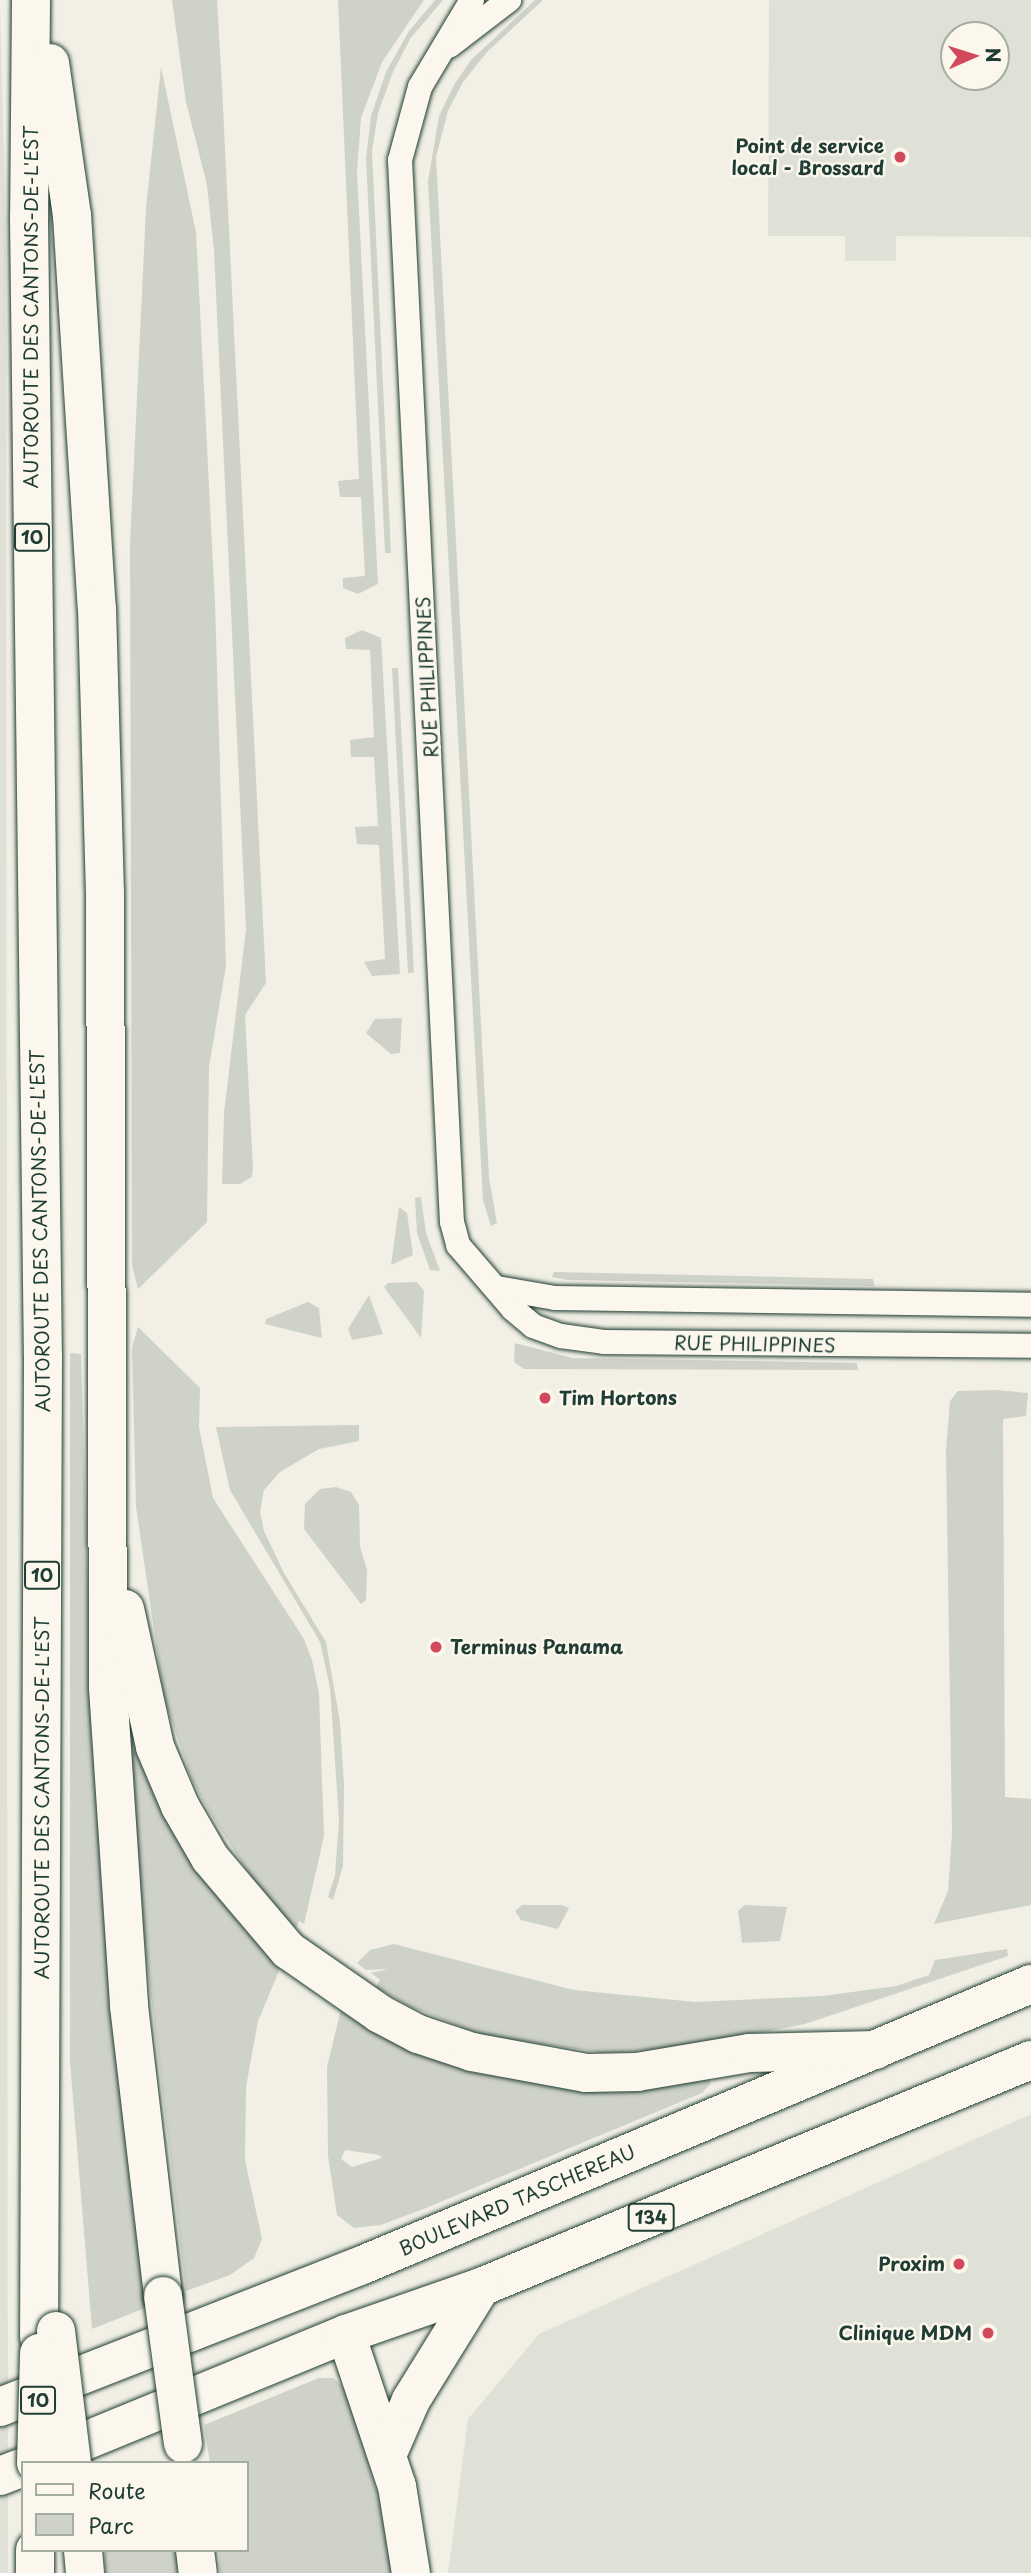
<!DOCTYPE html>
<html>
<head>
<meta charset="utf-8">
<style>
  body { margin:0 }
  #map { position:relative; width:1031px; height:2573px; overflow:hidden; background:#f2f0e5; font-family:"Playpen Sans",sans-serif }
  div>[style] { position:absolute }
  .built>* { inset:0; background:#e0e1d6 }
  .green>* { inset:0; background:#cfd2c8; transform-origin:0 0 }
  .roads { filter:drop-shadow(0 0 2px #1f3d34) drop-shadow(0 0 2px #1f3d34) }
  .street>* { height:24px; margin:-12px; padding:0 12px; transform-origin:12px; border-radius:12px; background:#fbf7ec }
  .primary>* { height:38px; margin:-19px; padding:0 19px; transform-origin:19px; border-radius:19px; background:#fbf7ec }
  .highway>* { height:38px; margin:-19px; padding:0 19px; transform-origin:19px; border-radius:19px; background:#fbf7ec }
  .bridges { filter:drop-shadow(0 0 2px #1f3d34) drop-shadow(0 0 2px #1f3d34) }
  .highway-bridge>* { height:38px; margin:-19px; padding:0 19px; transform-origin:19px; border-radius:19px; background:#fbf7ec }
  .dots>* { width:19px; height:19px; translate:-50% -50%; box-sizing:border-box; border:4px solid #fbf7ec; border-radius:50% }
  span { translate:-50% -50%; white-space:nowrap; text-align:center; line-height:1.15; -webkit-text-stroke:5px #fbf7ec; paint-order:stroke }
  .shield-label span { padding:2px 5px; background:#fbf7ec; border:2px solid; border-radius:5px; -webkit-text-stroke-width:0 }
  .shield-label { font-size:18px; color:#1f3d34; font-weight:700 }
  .poi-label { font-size:19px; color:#1f3d34; font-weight:700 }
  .right { translate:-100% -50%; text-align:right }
  .left { translate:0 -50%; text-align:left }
  .street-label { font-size:19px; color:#1f3d34 }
  .legend { position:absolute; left:21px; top:2461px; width:228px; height:91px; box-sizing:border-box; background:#fbf7ec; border:2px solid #a3ada2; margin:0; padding:9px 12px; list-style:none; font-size:21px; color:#1f3d34 }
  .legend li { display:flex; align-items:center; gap:14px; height:35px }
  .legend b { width:35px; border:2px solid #a3ada2 }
  .north { position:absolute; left:940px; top:21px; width:70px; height:70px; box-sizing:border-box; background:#fbf7ec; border:2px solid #a3ada2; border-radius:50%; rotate:87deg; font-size:19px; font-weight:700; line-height:28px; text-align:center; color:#1f3d34 }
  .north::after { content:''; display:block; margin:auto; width:24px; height:32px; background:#d1495b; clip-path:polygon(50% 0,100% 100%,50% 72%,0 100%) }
</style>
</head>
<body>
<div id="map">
  <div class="built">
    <i style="clip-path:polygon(0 0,6px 238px,8px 2573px,0 2573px)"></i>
    <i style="clip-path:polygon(evenodd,769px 0,1031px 0,1031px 237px,896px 236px,896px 261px,845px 261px,845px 236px,768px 236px,769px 0,996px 35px,996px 77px,954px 77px,954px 35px,996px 35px)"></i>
    <i style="clip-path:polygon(1031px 2114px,1031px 2573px,448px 2573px,468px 2419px,539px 2334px)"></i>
  </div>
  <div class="green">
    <i style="clip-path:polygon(172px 0,217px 0,222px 87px,266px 983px,245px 1015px,253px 1168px,252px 1177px,240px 1184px,222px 1184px,224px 1113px,246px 929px,214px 251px,207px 185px,186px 102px)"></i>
    <i style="clip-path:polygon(338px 0,424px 0,382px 62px,361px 118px,357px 172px,378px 584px,358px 594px,343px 588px,343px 578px,365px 576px,361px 497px,340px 497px,338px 481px,359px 479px)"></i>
    <i style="clip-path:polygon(435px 0,443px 0,410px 39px,393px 72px,378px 113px,372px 152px,391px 553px,385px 553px,366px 158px,371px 116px,386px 72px,409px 31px)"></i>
    <i style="clip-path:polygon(535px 0,543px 0,487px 52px,463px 82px,448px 111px,436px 157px,489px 1178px,497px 1223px,491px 1226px,483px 1200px,428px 181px,439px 116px,454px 85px,471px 60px)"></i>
    <i style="clip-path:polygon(161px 67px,196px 232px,215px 603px,226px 966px,209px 1067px,207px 1222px,138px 1289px,132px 1265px,130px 544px,146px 208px)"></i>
    <i style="clip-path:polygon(362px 630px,381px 638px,400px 974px,372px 976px,364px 962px,385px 959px,379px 845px,357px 844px,355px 827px,378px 826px,374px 757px,351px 757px,350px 740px,374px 737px,370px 650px,346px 649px,345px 638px)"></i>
    <i style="left:398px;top:668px;width:305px;height:6px;rotate:87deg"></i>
    <i style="clip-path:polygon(402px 1018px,400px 1053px,391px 1054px,366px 1033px,375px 1019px)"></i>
    <i style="clip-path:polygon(421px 1197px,426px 1233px,440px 1271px,430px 1270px,417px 1233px,415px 1198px)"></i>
    <i style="clip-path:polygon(399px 1207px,407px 1213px,413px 1255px,391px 1265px)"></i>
    <i style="clip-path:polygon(554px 1272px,873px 1279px,874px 1286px,568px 1280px,552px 1277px)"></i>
    <i style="clip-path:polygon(417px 1282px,424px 1291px,421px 1338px,384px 1287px,388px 1283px)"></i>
    <i style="clip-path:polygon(369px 1295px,383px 1334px,352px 1340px,348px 1329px)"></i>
    <i style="clip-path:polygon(308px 1302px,319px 1308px,322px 1338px,265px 1324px,266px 1319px)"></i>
    <i style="clip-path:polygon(138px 1327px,200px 1388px,199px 1427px,213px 1498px,304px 1639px,312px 1660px,319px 1693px,324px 1836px,304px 1924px,299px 1921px,296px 1929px,251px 1877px,210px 1813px,192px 1780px,164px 1698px,136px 1507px,132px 1348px)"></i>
    <i style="clip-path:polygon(515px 1343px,572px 1358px,857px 1363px,858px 1370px,524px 1369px,514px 1362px)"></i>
    <i style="clip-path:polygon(70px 1353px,81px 1354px,91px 1685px,118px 2069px,145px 2308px,92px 2329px,70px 2062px)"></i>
    <i style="clip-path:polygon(995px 1390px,1028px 1393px,1026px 1416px,1003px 1419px,1005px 1797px,1031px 1799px,1031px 1905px,934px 1924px,948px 1891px,952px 1834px,946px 1450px,950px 1401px,958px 1391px)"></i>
    <i style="clip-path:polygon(359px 1425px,359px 1441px,319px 1449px,280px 1472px,264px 1490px,260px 1512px,264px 1531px,284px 1573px,326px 1642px,340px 1722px,344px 1784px,343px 1866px,333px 1900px,328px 1897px,335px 1875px,339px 1820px,330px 1688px,320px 1642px,230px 1490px,216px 1427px)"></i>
    <i style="clip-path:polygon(336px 1487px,351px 1492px,359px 1505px,360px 1546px,367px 1570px,366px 1600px,361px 1604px,304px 1529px,305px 1504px,320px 1489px)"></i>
    <i style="clip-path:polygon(144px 1749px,282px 1964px,258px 2021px,246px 2087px,245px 2160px,262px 2239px,254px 2258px,230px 2275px,186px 2291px,140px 1903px,129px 1752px)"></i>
    <i style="clip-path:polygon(522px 1905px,562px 1905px,569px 1908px,558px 1929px,521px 1920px,515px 1911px)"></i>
    <i style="clip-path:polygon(745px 1905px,787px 1907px,780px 1941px,742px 1943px,738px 1911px)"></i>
    <i style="clip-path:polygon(394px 1944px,574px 1990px,695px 2002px,823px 1996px,896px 1986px,929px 1975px,935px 1960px,1007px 1949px,1008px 1956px,805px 2024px,679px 2048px,606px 2053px,485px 2036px,409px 2006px,376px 1987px,380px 1980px,371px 1973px,388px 1969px,366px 1970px,357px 1963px,370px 1950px)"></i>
    <i style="clip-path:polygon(evenodd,341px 2009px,709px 2079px,711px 2083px,702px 2093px,426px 2208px,381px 2225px,354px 2228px,337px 2215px,328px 2156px,327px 2067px,341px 2009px,345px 2150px,379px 2155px,382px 2158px,352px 2167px,341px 2159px,345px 2150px)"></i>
    <i style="clip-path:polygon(319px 2378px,334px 2378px,346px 2391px,381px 2505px,393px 2573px,220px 2573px,219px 2550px,247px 2550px,247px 2463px,210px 2463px,204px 2425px)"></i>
    <i style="left:105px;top:2550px;width:72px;height:23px"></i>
  </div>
  <div class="roads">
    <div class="street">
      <i style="left:472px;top:0;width:101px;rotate:120.9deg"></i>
      <i style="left:420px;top:87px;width:76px;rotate:105.3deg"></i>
      <i style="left:400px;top:160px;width:1063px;rotate:87.2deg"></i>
      <i style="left:452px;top:1222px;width:24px;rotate:75deg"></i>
      <i style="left:458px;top:1245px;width:84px;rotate:49.3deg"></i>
      <i style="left:513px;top:1309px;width:26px;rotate:40deg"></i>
      <i style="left:533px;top:1326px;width:30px;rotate:20deg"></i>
      <i style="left:561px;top:1336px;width:43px;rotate:7.9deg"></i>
      <i style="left:604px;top:1342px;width:427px;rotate:0.5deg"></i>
      <i style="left:449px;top:46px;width:76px;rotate:-37.5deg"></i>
      <i style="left:497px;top:1288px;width:59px;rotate:9.8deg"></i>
      <i style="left:555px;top:1298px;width:476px;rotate:0.8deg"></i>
    </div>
    <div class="primary">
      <i style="left:0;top:2407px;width:387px;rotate:-21.4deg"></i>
      <i style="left:360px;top:2266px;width:728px;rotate:-22.8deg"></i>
      <i style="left:41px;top:2459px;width:330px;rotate:-22.3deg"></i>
      <i style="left:346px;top:2334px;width:143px;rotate:-19.2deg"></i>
      <i style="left:481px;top:2287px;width:595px;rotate:-22.43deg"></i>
      <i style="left:0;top:2476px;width:25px;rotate:-21deg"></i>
    </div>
    <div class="highway">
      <i style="left:31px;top:0;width:218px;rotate:90.5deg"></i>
      <i style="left:29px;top:218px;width:1138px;rotate:89.3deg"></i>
      <i style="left:43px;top:1356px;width:981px;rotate:90.23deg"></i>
      <i style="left:50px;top:63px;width:154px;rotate:81.8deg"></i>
      <i style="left:72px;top:215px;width:394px;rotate:86.4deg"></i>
      <i style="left:97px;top:608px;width:285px;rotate:88.4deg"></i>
      <i style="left:105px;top:893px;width:795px;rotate:89.78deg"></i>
      <i style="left:108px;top:1688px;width:319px;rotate:86.2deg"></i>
      <i style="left:129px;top:2006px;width:292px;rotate:83.3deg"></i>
      <i style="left:125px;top:1609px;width:141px;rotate:77.7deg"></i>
      <i style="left:155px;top:1747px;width:64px;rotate:67deg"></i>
      <i style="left:180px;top:1806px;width:60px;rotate:60deg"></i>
      <i style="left:210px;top:1858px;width:121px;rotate:49.7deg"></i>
      <i style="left:288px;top:1950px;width:112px;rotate:34.8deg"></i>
      <i style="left:380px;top:2014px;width:43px;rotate:27.8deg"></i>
      <i style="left:418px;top:2034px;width:57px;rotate:18.4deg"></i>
      <i style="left:472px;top:2052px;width:116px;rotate:10.4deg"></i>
      <i style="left:586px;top:2073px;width:51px;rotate:-1.1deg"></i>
      <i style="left:637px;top:2072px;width:114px;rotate:-9.6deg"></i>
      <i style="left:749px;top:2053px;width:127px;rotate:-1.4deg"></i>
      <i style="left:346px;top:2334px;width:160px;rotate:71.5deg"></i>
      <i style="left:397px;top:2486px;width:88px;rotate:80.9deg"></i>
      <i style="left:388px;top:2453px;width:58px;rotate:-66.5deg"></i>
      <i style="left:411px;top:2400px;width:133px;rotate:-58.2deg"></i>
      <i style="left:35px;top:2550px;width:23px;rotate:90deg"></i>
      <i style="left:83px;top:2550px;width:23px;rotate:85deg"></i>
      <i style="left:195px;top:2550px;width:23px;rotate:83deg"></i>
    </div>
  </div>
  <div class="bridges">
    <div class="highway-bridge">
      <i style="left:163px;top:2296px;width:149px;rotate:82.3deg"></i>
      <i style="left:56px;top:2331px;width:133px;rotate:83.1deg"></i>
      <i style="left:36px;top:2463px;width:110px;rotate:-88.4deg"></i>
    </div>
  </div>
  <div class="dots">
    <i style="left:900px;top:157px;background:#d1495b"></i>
    <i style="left:545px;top:1398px;background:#d1495b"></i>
    <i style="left:436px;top:1647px;background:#d1495b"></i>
    <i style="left:959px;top:2264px;background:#d1495b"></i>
    <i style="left:988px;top:2333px;background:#d1495b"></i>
  </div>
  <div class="shield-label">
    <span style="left:32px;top:537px">10</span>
    <span style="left:42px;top:1575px">10</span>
    <span style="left:651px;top:2217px">134</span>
    <span style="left:38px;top:2400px">10</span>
  </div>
  <div class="poi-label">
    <span class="right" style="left:884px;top:157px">Point de service<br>local - Brossard</span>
    <span class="left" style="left:559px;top:1398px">Tim Hortons</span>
    <span class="left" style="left:450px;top:1647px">Terminus Panama</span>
    <span class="right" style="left:945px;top:2264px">Proxim</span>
    <span class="right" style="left:972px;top:2333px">Clinique MDM</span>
  </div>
  <div class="street-label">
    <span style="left:31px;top:307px;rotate:-90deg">AUTOROUTE DES CANTONS-DE-L'EST</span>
    <span style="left:427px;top:677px;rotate:-93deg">RUE PHILIPPINES</span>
    <span style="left:40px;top:1231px;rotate:-91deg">AUTOROUTE DES CANTONS-DE-L'EST</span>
    <span style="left:755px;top:1344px;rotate:1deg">RUE PHILIPPINES</span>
    <span style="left:42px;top:1798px;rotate:-90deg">AUTOROUTE DES CANTONS-DE-L'EST</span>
    <span style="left:517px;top:2200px;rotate:-23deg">BOULEVARD TASCHEREAU</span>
  </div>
  <ul class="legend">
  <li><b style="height:9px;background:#fbf7ec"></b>Route</li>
  <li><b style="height:19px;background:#cfd2c8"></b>Parc</li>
  </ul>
  <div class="north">N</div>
</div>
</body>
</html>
